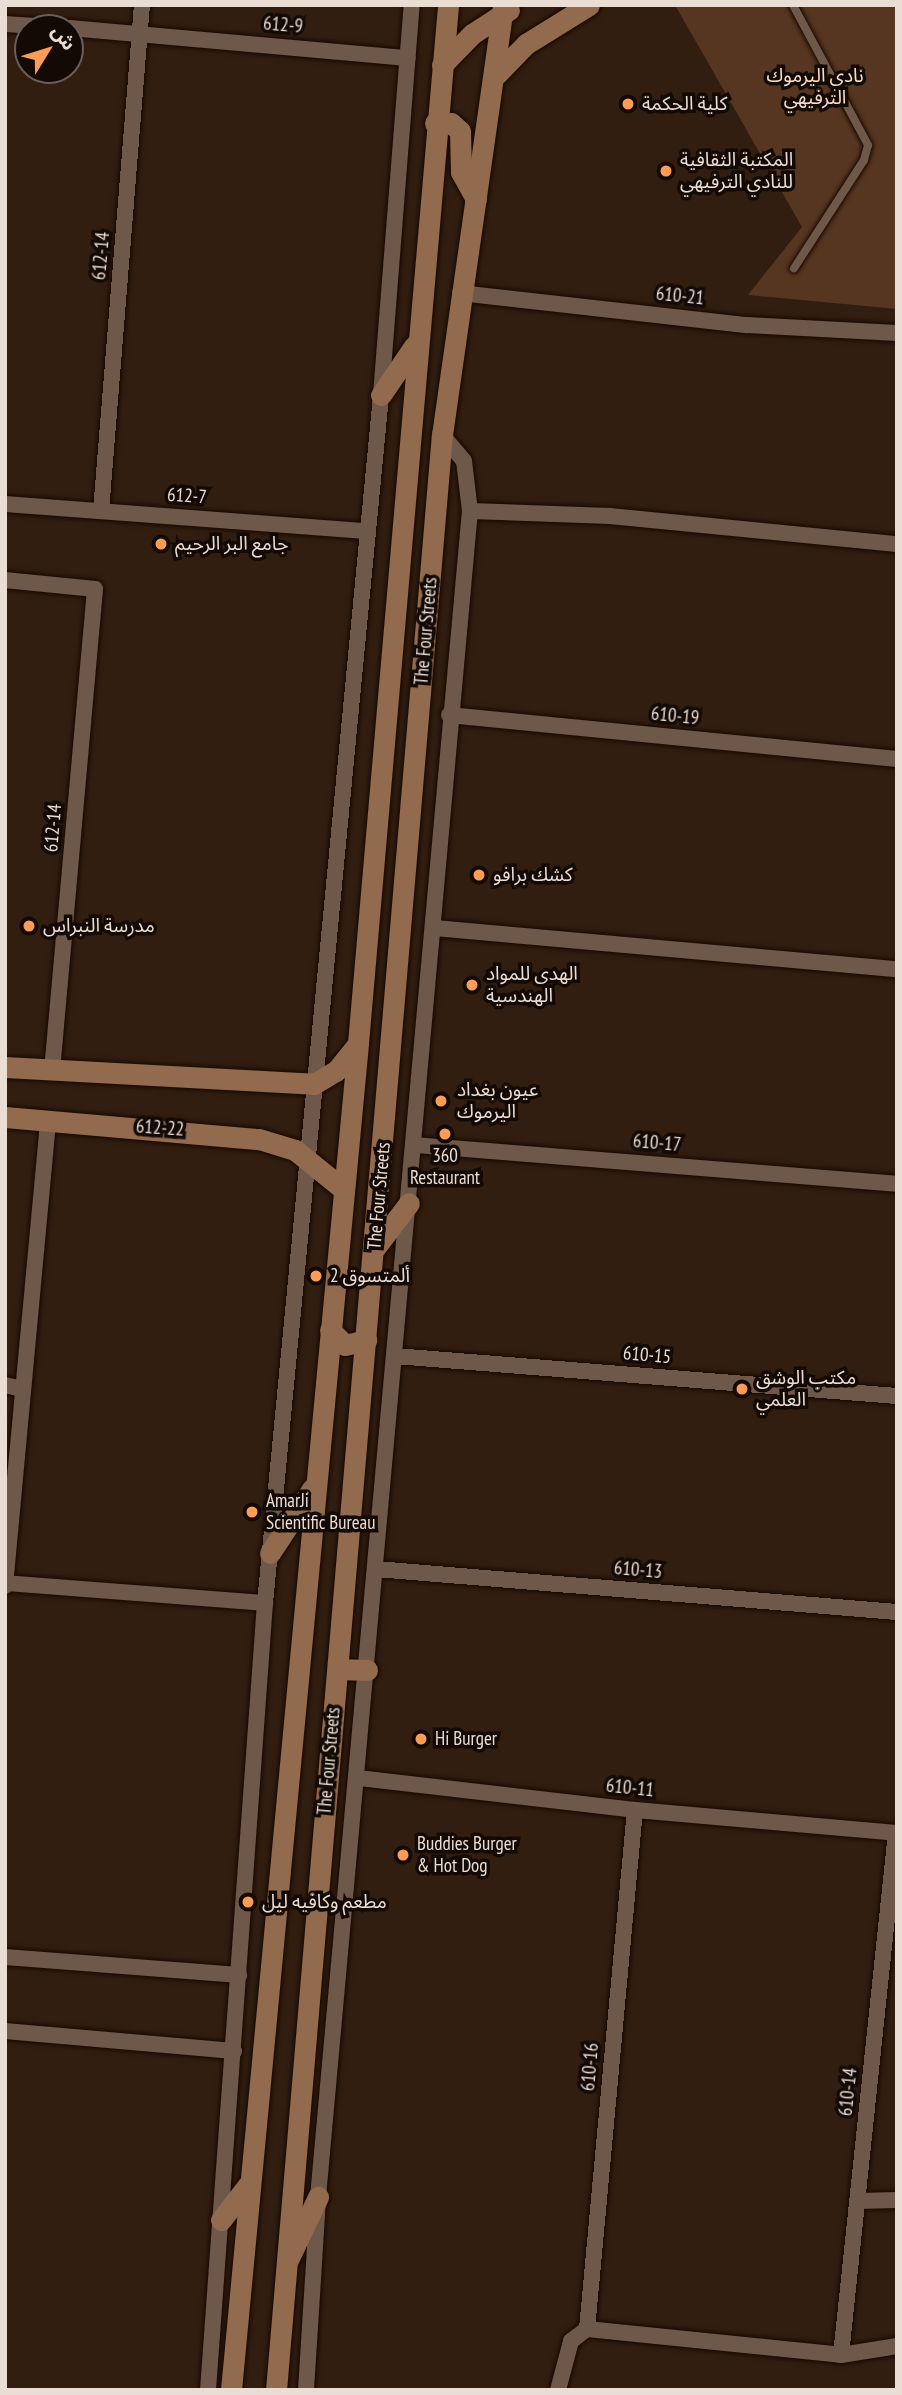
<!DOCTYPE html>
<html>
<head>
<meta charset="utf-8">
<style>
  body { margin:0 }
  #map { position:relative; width:902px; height:2395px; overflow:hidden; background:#311e10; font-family:"PT Sans Narrow","Noto Sans Arabic",sans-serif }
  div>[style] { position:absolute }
  .green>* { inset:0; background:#563620 }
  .roads { filter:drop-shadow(0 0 2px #180700) drop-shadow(0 0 2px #180700) }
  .lane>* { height:8px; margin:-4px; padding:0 4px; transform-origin:4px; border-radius:4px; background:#6e5849 }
  .street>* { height:16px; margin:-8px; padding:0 8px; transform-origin:8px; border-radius:8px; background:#6e5849 }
  .secondary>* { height:21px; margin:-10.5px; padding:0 10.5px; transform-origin:10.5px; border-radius:10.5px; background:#926a4d }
  .dots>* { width:19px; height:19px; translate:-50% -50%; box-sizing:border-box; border:4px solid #130a05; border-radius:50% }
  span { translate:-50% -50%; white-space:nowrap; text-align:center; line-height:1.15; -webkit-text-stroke:7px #130a05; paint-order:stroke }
  .street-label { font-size:19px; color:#eaddd4 }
  .park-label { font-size:19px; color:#f8ddcb }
  .poi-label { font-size:19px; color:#eaddd4 }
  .left { translate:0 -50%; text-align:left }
  .frame { position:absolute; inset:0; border:7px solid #eaddd4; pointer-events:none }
  .north { position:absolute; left:14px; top:14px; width:70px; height:70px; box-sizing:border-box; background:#130a05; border:2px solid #695e58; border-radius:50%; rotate:52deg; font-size:19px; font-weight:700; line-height:28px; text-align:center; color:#eaddd4 }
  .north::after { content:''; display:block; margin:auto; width:24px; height:32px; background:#fd9c56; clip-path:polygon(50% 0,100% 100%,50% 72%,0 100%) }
</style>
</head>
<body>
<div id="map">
  <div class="green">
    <i style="clip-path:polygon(675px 5px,897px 5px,897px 309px,748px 295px,802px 227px)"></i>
  </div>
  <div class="roads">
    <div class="lane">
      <i style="left:793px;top:5px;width:159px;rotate:61.8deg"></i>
      <i style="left:868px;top:145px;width:16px;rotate:105deg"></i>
      <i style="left:864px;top:160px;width:129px;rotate:122.9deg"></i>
    </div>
    <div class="street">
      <i style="left:5px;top:24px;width:60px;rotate:3.8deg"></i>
      <i style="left:70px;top:28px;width:339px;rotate:5.1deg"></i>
      <i style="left:460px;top:293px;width:289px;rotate:6.4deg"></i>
      <i style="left:747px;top:325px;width:150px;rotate:3.1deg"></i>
      <i style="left:5px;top:504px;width:362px;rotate:4.3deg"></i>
      <i style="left:101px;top:511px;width:508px;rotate:-85.37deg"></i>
      <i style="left:470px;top:511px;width:140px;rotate:2deg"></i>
      <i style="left:610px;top:516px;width:288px;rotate:5.6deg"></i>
      <i style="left:5px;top:580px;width:90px;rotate:5.7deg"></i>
      <i style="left:95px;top:589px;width:484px;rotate:95.1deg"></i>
      <i style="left:449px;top:715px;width:450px;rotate:5.6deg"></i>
      <i style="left:434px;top:928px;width:465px;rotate:5.1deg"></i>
      <i style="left:415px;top:1145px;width:484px;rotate:4.6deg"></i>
      <i style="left:395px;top:1356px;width:504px;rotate:4.56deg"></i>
      <i style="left:5px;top:1385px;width:18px;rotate:13deg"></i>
      <i style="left:376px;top:1569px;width:523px;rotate:4.72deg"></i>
      <i style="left:5px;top:1583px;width:261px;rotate:4.4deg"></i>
      <i style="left:5px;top:1586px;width:469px;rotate:-84.7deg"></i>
      <i style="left:359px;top:1778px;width:278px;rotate:6.6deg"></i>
      <i style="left:635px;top:1810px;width:263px;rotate:5deg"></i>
      <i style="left:5px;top:1957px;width:235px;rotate:4.4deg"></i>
      <i style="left:5px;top:2031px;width:230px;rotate:5deg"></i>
      <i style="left:857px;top:2201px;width:40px;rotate:-1.4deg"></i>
      <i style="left:587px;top:2329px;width:521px;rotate:-84.72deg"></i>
      <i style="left:587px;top:2329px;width:255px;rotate:5.8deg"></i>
      <i style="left:841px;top:2355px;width:57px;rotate:-9.1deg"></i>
      <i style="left:841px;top:2355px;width:525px;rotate:-83.99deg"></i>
      <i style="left:208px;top:2390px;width:789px;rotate:-85.86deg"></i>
      <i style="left:265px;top:1603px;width:1214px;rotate:-84.51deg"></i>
      <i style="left:381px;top:395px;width:391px;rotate:-85.5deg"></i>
      <i style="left:306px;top:2390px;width:193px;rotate:-86.4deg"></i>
      <i style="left:318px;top:2197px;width:1693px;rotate:-84.85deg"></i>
      <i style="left:470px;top:511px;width:50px;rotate:-96.8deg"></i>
      <i style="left:464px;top:461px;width:34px;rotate:-130deg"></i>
      <i style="left:558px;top:2390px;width:51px;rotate:-75.1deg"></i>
      <i style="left:571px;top:2341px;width:20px;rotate:-37deg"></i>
    </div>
    <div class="secondary">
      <i style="left:442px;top:65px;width:43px;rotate:-45.9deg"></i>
      <i style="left:472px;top:34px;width:44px;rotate:-33deg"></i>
      <i style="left:497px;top:74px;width:42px;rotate:-46deg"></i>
      <i style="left:526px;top:44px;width:74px;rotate:-31.8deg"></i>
      <i style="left:435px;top:123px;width:16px"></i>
      <i style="left:451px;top:123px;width:12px;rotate:42deg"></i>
      <i style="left:460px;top:131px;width:41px;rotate:88.6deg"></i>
      <i style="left:461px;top:172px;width:31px;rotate:61deg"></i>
      <i style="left:381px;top:395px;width:59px;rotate:-56deg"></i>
      <i style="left:5px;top:1067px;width:309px;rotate:3.1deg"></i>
      <i style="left:314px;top:1084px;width:26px;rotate:-31deg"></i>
      <i style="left:336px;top:1071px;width:33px;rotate:-51deg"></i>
      <i style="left:5px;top:1117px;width:255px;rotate:5deg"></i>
      <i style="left:259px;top:1139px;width:38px;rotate:17deg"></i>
      <i style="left:295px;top:1150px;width:60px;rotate:39deg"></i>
      <i style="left:375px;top:1248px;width:56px;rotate:-52.9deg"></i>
      <i style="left:330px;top:1330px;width:21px;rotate:45deg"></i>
      <i style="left:345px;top:1345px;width:22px;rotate:-13deg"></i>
      <i style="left:270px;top:1553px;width:77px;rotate:-56.7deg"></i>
      <i style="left:338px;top:1669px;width:29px;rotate:2deg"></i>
      <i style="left:221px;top:2220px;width:44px;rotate:-52.4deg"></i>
      <i style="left:288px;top:2260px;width:70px;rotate:-64.5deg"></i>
      <i style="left:231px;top:2390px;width:1353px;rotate:-84.61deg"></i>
      <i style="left:358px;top:1043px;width:1042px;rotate:-85.04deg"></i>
      <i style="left:276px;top:2390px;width:1962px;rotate:-85.15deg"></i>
      <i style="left:442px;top:435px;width:434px;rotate:-81.9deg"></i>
    </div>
  </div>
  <div class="dots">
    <i style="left:628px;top:104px;background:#fd9c56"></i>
    <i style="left:666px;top:171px;background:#fd9c56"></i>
    <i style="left:161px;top:544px;background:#fd9c56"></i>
    <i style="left:479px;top:875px;background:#fd9c56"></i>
    <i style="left:29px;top:926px;background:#fd9c56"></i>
    <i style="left:472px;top:985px;background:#fd9c56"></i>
    <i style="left:441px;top:1101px;background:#fd9c56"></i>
    <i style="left:445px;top:1134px;background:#fd9c56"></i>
    <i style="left:316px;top:1276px;background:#fd9c56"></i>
    <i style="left:742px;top:1389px;background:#fd9c56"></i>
    <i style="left:252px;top:1512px;background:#fd9c56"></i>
    <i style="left:421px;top:1739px;background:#fd9c56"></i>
    <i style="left:403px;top:1855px;background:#fd9c56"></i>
    <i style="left:248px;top:1902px;background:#fd9c56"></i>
  </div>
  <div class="street-label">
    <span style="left:283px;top:25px;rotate:5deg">612-9</span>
    <span style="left:101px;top:256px;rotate:-85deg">612-14</span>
    <span style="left:680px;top:296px;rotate:6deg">610-21</span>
    <span style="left:187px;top:496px;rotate:4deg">612-7</span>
    <span style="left:426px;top:631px;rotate:-85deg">The Four Streets</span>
    <span style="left:675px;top:716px;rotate:6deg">610-19</span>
    <span style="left:53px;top:828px;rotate:-85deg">612-14</span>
    <span style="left:160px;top:1128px;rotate:4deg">612-22</span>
    <span style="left:657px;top:1143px;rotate:5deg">610-17</span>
    <span style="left:379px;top:1196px;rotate:-85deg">The Four Streets</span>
    <span style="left:647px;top:1355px;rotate:5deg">610-15</span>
    <span style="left:638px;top:1570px;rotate:5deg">610-13</span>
    <span style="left:329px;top:1761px;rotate:-85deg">The Four Streets</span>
    <span style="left:630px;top:1788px;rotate:6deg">610-11</span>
    <span style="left:590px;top:2067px;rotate:-85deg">610-16</span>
    <span style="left:848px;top:2092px;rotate:-84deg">610-14</span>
  </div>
  <div class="park-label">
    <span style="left:815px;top:87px">نادي اليرموك<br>الترفيهي</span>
  </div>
  <div class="poi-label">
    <span class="left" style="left:642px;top:104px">كلية الحكمة</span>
    <span class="left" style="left:680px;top:171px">المكتبة الثقافية<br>للنادي الترفيهي</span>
    <span class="left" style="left:175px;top:544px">جامع البر الرحيم</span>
    <span class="left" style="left:493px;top:875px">كشك برافو</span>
    <span class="left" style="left:43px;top:926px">مدرسة النبراس</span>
    <span class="left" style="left:486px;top:985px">الهدى للمواد<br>الهندسية</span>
    <span class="left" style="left:457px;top:1101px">عيون بغداد<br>اليرموك</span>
    <span style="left:445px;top:1167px">360<br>Restaurant</span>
    <span class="left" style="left:330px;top:1276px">ألمتسوق 2</span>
    <span class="left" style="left:756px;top:1389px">مكتب الوشق<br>العلمي</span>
    <span class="left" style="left:266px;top:1512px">AmarJi<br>Scientific Bureau</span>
    <span class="left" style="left:435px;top:1739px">Hi Burger</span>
    <span class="left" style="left:417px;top:1855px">Buddies Burger<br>&amp; Hot Dog</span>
    <span class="left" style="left:262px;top:1902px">مطعم وكافيه ليل</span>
  </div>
  <div class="frame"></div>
  <div class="north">ش</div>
</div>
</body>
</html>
